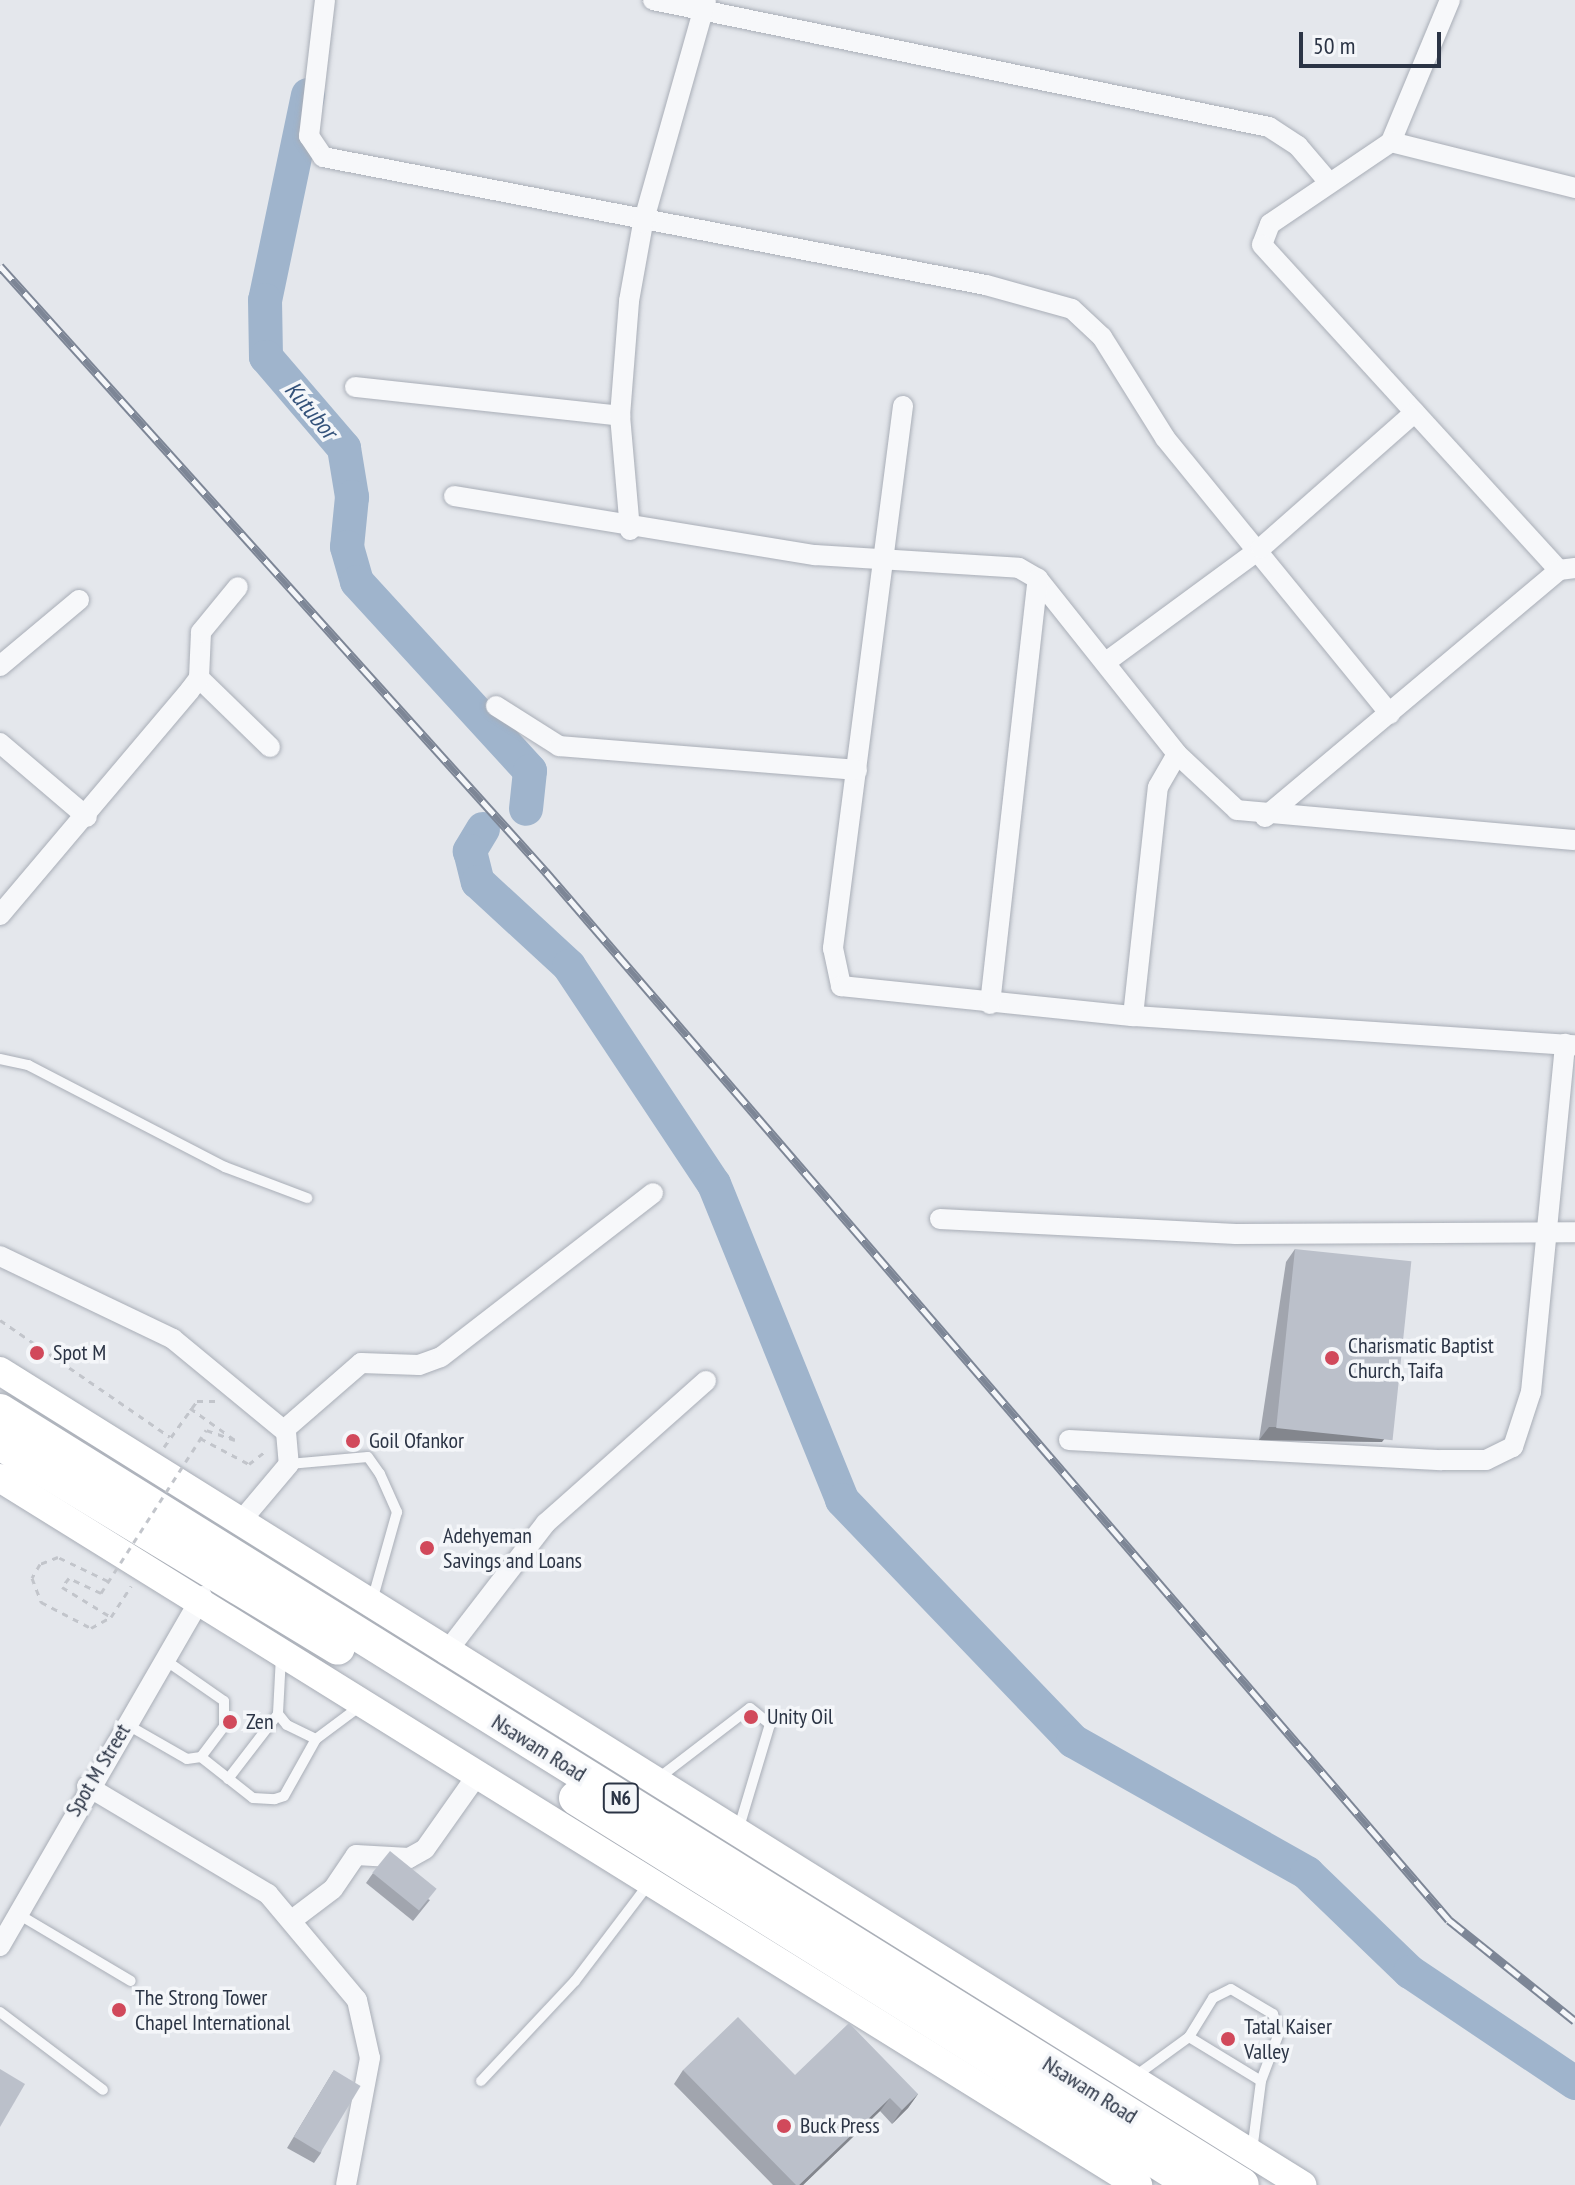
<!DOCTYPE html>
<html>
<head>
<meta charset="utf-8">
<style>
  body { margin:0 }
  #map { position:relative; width:1575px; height:2185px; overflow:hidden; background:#e4e7ec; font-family:"PT Sans Narrow",sans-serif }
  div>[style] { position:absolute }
  .river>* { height:34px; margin:-17px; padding:0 17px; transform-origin:17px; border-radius:17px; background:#9fb4cc }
  .path>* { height:3px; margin-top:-1.5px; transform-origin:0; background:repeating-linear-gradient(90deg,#c2c5cb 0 6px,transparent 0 12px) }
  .roads { filter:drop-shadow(0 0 2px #a9aeb7) drop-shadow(0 0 2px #a9aeb7) }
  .service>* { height:10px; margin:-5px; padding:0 5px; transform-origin:5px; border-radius:5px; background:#f7f8fa }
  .minor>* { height:20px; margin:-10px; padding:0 10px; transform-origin:10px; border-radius:10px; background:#f7f8fa }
  .secondary>* { height:28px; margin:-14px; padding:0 14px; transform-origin:14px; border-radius:14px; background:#fff }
  .trunk>* { height:34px; margin:-17px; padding:0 17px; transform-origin:17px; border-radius:17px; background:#fff }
  .rail>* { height:9px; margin-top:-4.5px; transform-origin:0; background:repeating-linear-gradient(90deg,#f4f6f9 0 18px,#7d8696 0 36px); box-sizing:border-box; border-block:2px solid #7d8696 }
  .path-bridge>* { height:3px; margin-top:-1.5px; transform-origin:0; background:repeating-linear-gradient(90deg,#c2c5cb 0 6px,transparent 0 12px) }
  .wall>* { inset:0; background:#a1a5ae }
  .shaded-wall>* { inset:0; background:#83868d }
  .building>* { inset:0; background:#bbc0ca; transform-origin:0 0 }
  .dots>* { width:22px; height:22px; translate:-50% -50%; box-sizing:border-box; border:4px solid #f4f6f9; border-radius:50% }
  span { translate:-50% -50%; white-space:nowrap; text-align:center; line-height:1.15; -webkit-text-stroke:7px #f4f6f9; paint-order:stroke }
  .shield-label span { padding:2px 6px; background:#f4f6f9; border:2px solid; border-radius:6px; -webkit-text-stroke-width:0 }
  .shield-label { font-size:20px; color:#2b3445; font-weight:700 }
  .poi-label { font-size:22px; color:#2b3445 }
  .left { translate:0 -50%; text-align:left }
  .street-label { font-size:22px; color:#2b3445 }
  .water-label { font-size:24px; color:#34527a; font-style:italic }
  .scale { position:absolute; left:1299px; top:32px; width:142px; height:36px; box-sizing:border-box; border:4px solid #2b3445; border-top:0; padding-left:10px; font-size:24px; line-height:28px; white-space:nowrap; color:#2b3445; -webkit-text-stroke:6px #f4f6f9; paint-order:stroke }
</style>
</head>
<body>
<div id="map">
  <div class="river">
    <i style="left:308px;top:95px;width:209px;rotate:101.8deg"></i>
    <i style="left:265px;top:300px;width:57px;rotate:89deg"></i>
    <i style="left:266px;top:357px;width:120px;rotate:49.4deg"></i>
    <i style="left:344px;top:448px;width:50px;rotate:80.7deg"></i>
    <i style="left:352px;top:497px;width:50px;rotate:95.7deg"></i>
    <i style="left:347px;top:547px;width:36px;rotate:74deg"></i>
    <i style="left:357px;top:582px;width:256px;rotate:47.5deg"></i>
    <i style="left:530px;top:771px;width:38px;rotate:96deg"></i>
    <i style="left:483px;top:829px;width:26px;rotate:121deg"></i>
    <i style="left:470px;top:851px;width:32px;rotate:76deg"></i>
    <i style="left:478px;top:882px;width:124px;rotate:42.7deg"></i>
    <i style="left:569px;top:966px;width:262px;rotate:56.4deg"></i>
    <i style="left:714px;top:1184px;width:341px;rotate:67.9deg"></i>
    <i style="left:842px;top:1500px;width:334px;rotate:46.2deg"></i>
    <i style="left:1073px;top:1741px;width:269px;rotate:29.4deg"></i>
    <i style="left:1307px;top:1873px;width:143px;rotate:43.9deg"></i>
    <i style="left:1410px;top:1972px;width:199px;rotate:33.9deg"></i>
  </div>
  <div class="path">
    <i style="left:0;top:1320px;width:206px;rotate:34.5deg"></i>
    <i style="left:190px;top:1408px;width:55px;rotate:35.4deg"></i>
    <i style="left:235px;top:1440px;width:31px;rotate:-161deg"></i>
    <i style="left:200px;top:1438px;width:55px;rotate:28deg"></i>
    <i style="left:249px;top:1464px;width:23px;rotate:-38deg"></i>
    <i style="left:164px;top:1447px;width:57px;rotate:-54.3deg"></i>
    <i style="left:197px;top:1401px;width:19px"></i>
    <i style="left:108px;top:1581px;width:55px;rotate:-154.4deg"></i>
    <i style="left:58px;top:1557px;width:19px;rotate:159deg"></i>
    <i style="left:40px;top:1564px;width:16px;rotate:120deg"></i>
    <i style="left:32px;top:1578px;width:26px;rotate:69deg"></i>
    <i style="left:41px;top:1602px;width:56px;rotate:27.5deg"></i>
    <i style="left:91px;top:1628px;width:23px;rotate:-29deg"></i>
    <i style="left:111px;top:1617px;width:37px;rotate:-57deg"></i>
    <i style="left:101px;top:1593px;width:35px;rotate:-155deg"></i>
    <i style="left:69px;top:1578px;width:11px;rotate:128deg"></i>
    <i style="left:62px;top:1587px;width:57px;rotate:31.5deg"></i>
  </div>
  <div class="roads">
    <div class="service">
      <i style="left:0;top:1059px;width:29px;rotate:12deg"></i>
      <i style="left:28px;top:1065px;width:222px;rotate:27.4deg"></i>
      <i style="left:225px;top:1167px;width:88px;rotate:20.7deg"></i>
      <i style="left:289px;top:1464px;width:79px;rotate:-5.1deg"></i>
      <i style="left:368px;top:1457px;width:21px;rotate:55deg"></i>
      <i style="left:380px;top:1474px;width:42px;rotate:65.9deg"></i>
      <i style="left:397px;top:1512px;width:92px;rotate:105.7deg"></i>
      <i style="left:281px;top:1656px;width:58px;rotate:93deg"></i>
      <i style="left:278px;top:1714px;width:14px;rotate:51deg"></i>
      <i style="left:287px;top:1725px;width:32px;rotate:26deg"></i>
      <i style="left:316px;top:1739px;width:59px;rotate:-36.7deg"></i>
      <i style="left:126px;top:1724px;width:70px;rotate:29.8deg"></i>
      <i style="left:187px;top:1759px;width:14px;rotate:-8deg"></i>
      <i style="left:201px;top:1757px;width:39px;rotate:-53deg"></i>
      <i style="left:224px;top:1726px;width:25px;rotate:-90deg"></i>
      <i style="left:224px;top:1701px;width:72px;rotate:-145.2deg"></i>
      <i style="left:201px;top:1757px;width:66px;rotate:38.3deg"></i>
      <i style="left:253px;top:1798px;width:22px;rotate:3deg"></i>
      <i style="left:275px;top:1799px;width:9px;rotate:-18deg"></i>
      <i style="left:284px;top:1796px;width:65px;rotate:-60.7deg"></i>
      <i style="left:228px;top:1779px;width:82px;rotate:-52.4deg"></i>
      <i style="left:656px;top:1780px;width:118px;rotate:-37.5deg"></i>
      <i style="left:750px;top:1708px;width:26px;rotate:39deg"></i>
      <i style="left:770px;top:1724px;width:112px;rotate:106.7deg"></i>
      <i style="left:18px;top:1914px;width:131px;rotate:30.7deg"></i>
      <i style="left:0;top:2012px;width:129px;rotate:37.1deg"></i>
      <i style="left:1189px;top:2037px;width:46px;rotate:-58.4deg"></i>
      <i style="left:1213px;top:1998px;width:20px;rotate:-27deg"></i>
      <i style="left:1231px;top:1989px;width:49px;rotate:30.8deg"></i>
      <i style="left:1273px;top:2014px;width:20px;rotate:72deg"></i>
      <i style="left:1279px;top:2033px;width:51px;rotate:110.6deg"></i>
      <i style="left:1134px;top:2077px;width:68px;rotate:-36deg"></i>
      <i style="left:1189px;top:2037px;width:84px;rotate:31.4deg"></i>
      <i style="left:1261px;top:2081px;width:71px;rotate:97.3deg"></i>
      <i style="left:481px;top:2081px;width:137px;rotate:-46.8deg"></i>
      <i style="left:575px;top:1981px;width:121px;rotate:-52.8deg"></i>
    </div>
    <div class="minor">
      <i style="left:325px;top:0;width:137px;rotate:96.7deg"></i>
      <i style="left:309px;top:136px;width:25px;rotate:56deg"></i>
      <i style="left:323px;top:157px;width:675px;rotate:10.93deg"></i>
      <i style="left:986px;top:285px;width:89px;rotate:15.6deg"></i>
      <i style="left:1072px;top:309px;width:41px;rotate:43deg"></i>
      <i style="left:1102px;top:337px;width:119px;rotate:58deg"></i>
      <i style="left:1165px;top:438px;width:356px;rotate:50.8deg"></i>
      <i style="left:653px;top:0;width:629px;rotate:11.65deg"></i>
      <i style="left:1269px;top:127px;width:35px;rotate:33deg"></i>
      <i style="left:1298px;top:146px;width:45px;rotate:49.5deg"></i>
      <i style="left:1450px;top:0;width:154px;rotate:112.6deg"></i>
      <i style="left:1391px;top:142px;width:146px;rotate:145.9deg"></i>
      <i style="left:1270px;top:224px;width:22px;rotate:111deg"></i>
      <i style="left:1262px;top:245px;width:440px;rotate:47.6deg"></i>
      <i style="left:1391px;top:142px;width:190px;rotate:14deg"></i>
      <i style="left:355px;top:387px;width:267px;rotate:6.2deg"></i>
      <i style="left:903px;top:406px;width:547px;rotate:97.36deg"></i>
      <i style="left:833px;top:948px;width:39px;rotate:78deg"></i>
      <i style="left:841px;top:986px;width:294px;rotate:5.9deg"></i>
      <i style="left:1133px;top:1016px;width:443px;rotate:3.8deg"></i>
      <i style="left:454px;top:496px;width:366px;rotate:9.3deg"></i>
      <i style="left:815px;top:555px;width:204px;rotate:3.6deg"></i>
      <i style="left:1019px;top:568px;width:22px;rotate:30deg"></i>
      <i style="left:1038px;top:579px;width:223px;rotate:51.5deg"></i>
      <i style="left:1177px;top:754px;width:82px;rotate:43deg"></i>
      <i style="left:1237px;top:810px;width:339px;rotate:5.1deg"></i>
      <i style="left:630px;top:530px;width:114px;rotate:-95deg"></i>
      <i style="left:620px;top:416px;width:115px;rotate:-85.5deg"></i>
      <i style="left:629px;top:301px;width:79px;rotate:-79.8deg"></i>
      <i style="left:643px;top:223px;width:232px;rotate:-74.2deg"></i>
      <i style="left:1106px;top:662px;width:192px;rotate:-36.3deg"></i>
      <i style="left:1261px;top:548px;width:205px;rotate:-41.4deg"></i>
      <i style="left:0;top:666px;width:103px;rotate:-39.9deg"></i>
      <i style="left:199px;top:678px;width:99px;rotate:44.2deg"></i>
      <i style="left:496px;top:706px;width:75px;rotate:32.4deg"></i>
      <i style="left:559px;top:746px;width:299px;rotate:4.6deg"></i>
      <i style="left:0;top:743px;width:114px;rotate:40.4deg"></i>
      <i style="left:1265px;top:817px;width:384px;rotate:-40deg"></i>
      <i style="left:1559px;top:570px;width:16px;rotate:-7deg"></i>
      <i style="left:0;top:915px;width:294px;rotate:-49.8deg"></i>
      <i style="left:190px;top:690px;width:15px;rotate:-53deg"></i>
      <i style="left:199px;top:678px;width:46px;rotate:-87.5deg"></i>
      <i style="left:201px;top:632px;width:58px;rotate:-50.6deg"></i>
      <i style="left:990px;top:1004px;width:428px;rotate:-83.6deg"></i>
      <i style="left:1133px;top:1016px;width:230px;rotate:-83.8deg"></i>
      <i style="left:1158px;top:787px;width:38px;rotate:-60deg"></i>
      <i style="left:940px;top:1219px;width:296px;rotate:2.9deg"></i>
      <i style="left:1236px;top:1234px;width:339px;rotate:-0.3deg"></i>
      <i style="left:0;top:1256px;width:192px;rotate:25.6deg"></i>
      <i style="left:173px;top:1339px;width:146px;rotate:39.5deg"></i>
      <i style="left:286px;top:1432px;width:32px;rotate:85deg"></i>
      <i style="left:289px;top:1464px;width:75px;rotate:130.1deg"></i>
      <i style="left:284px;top:1430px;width:102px;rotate:-41deg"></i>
      <i style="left:361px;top:1363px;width:58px;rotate:2deg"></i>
      <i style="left:419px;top:1365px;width:23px;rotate:-20deg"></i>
      <i style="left:441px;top:1357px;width:268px;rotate:-37.7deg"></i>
      <i style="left:1069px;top:1440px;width:373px;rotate:3.1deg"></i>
      <i style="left:1441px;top:1460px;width:45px"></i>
      <i style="left:1486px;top:1460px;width:30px;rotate:-26deg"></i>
      <i style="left:1513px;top:1447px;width:58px;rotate:-71.9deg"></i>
      <i style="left:1531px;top:1392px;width:350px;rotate:-84.4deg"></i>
      <i style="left:445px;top:1654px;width:165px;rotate:-52.4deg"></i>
      <i style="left:546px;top:1523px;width:214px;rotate:-41.6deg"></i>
      <i style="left:87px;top:1786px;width:211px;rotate:30.8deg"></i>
      <i style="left:268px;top:1894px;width:138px;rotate:50deg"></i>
      <i style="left:357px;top:2000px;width:59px;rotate:77.4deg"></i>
      <i style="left:370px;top:2058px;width:129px;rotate:100.7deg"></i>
      <i style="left:292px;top:1920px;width:51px;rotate:-37.1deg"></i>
      <i style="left:333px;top:1889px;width:41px;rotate:-55.9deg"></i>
      <i style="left:356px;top:1855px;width:53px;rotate:3.2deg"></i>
      <i style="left:409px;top:1858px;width:18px;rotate:-29deg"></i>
      <i style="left:425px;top:1849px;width:92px;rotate:-54.8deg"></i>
      <i style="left:0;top:1946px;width:404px;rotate:-60deg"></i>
    </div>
    <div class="secondary">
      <i style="left:0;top:1371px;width:1536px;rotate:32.01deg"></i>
      <i style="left:0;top:1478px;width:1340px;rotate:31.85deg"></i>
    </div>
    <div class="trunk">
      <i style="left:0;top:1411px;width:1463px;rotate:31.93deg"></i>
      <i style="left:0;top:1443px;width:395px;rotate:31.2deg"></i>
      <i style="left:576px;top:1798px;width:729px;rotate:32.06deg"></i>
    </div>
  </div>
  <div class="rail">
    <i style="left:0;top:266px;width:816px;rotate:47.98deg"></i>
    <i style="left:546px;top:872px;width:1383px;rotate:49.25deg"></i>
    <i style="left:1449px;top:1920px;width:161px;rotate:38.7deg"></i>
  </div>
  <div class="path-bridge">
    <i style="left:101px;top:1593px;width:194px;rotate:-57.2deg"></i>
  </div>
  <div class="wall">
    <i style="clip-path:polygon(1295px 1249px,1382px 1442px,1259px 1440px,1286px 1262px)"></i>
    <i style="clip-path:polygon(373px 1873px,430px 1900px,413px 1921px,366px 1883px)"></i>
    <i style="clip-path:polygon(334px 2070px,321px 2153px,314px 2163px,287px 2148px)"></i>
    <i style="clip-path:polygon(683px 2070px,795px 2075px,918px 2094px,908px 2108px,892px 2124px,880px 2111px,803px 2185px,773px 2185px,674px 2084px)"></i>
  </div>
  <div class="shaded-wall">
    <i style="clip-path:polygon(1269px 1427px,1392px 1429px,1382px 1442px,1259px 1440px)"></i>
    <i style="clip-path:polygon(918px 2094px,908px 2108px,892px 2124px,902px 2110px)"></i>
    <i style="clip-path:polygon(890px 2098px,880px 2111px,803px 2185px,799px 2185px)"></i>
  </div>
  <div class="building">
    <i style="left:1295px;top:1249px;width:117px;height:180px;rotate:6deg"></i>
    <i style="left:390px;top:1851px;width:60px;height:28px;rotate:39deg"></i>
    <i style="clip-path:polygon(738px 2017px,795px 2075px,849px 2023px,918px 2094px,902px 2110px,890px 2098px,799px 2185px,796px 2185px,683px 2070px)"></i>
    <i style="clip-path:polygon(0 2069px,25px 2084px,0 2127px)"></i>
    <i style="left:334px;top:2070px;width:31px;height:78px;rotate:31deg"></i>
  </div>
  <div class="dots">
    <i style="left:37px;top:1353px;background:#d1495b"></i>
    <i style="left:1332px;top:1358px;background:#d1495b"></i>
    <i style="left:353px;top:1441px;background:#d1495b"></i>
    <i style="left:427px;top:1548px;background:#d1495b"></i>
    <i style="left:751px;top:1717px;background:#d1495b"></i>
    <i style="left:230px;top:1722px;background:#d1495b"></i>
    <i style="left:119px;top:2010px;background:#d1495b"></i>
    <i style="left:1228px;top:2039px;background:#d1495b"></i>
    <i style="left:784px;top:2126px;background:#d1495b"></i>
  </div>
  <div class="shield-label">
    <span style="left:621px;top:1798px">N6</span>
  </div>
  <div class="poi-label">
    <span class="left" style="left:1348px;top:1358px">Charismatic Baptist<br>Church, Taifa</span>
    <span class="left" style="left:53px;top:1353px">Spot M</span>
    <span class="left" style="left:369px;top:1441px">Goil Ofankor</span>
    <span class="left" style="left:443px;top:1548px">Adehyeman<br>Savings and Loans</span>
    <span class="left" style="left:767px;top:1717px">Unity Oil</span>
    <span class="left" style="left:246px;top:1722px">Zen</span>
    <span class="left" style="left:135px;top:2010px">The Strong Tower<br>Chapel International</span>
    <span class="left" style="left:1244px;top:2039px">Tatal Kaiser<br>Valley</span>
    <span class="left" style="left:800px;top:2126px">Buck Press</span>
  </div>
  <div class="street-label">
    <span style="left:539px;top:1748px;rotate:32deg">Nsawam Road</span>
    <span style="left:98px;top:1770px;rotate:-59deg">Spot M Street</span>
    <span style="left:1090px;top:2090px;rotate:32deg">Nsawam Road</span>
  </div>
  <div class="water-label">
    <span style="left:311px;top:410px;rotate:50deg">Kutubor</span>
  </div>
  <div class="scale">50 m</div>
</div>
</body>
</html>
